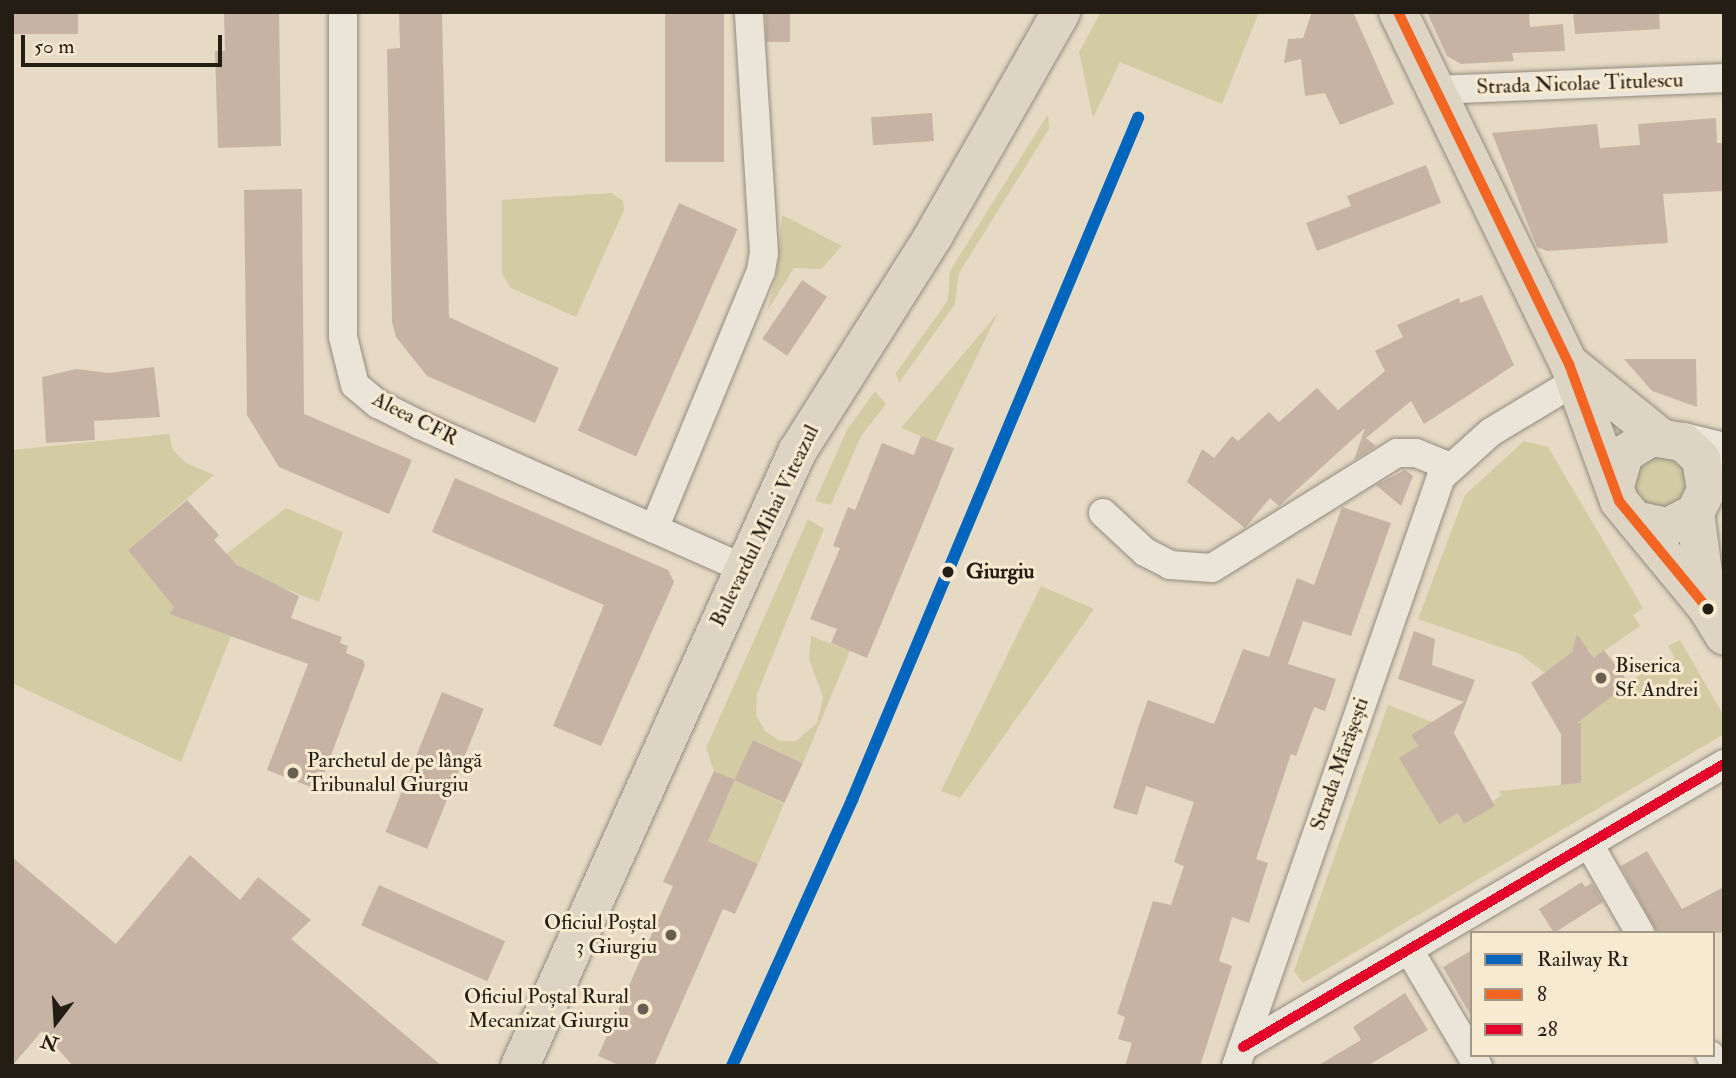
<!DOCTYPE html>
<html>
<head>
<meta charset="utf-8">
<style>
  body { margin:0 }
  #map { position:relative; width:1736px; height:1078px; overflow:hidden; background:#e6dac5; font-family:"IM FELL Double Pica",serif }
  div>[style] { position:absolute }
  .green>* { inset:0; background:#d3cba4 }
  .building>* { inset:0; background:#c6b3a4; transform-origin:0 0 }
  .roads { filter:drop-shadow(0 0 2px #938b7f) drop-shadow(0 0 2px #938b7f) }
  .street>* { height:28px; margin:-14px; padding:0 14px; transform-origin:14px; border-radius:14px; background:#eae4d9 }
  .secondary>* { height:38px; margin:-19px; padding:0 19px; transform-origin:19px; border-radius:19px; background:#eae4d9 }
  .primary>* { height:38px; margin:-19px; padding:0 19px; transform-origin:19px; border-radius:19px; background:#ded4c4 }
  .bus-1>* { height:10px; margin:-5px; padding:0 5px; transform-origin:5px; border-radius:5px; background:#f26522 }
  .bus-2>* { height:10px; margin:-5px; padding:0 5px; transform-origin:5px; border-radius:5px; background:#e4002b }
  .rail-1>* { height:12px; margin:-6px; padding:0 6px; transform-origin:6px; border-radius:6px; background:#0065bd }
  .dots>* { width:19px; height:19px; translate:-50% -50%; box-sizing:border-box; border:4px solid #f8ead0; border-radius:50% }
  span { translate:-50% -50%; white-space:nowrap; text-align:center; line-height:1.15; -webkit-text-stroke:6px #f8ead0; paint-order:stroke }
  .street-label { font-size:21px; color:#241d14 }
  .stop-label { font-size:21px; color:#241d14; font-weight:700 }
  .left { translate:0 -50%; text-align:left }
  .poi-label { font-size:21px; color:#241d14 }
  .right { translate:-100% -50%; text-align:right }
  .frame { position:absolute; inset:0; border:14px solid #241d14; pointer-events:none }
  .legend { position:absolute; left:1470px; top:931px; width:245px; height:126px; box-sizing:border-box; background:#f8ead0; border:2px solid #a39885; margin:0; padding:9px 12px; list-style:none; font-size:21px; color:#241d14 }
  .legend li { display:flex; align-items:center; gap:14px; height:35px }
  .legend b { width:35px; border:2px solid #a39885 }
  .north { position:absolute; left:21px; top:987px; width:70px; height:70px; -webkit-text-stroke:5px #f8ead0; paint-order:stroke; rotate:197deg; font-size:19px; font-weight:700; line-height:28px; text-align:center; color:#241d14 }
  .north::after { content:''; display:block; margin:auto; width:24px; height:32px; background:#241d14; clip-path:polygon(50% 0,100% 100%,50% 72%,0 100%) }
  .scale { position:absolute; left:21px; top:35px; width:201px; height:32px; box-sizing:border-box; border:4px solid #241d14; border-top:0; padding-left:9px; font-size:21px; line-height:24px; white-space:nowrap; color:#241d14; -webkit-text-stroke:5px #f8ead0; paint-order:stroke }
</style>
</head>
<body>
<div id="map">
  <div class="green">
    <i style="clip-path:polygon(1101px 12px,1259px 12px,1222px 104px,1120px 62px,1093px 118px,1079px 52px)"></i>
    <i style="clip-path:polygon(1048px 114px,1049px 129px,959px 273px,955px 304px,899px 383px,896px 373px,948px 300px,950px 271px)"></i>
    <i style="clip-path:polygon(611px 193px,623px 201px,624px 210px,576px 317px,511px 288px,502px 274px,502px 200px)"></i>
    <i style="clip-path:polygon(782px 215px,842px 246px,821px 269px,794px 268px,767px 311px,777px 274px)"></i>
    <i style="clip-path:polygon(998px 313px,935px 442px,901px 428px)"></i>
    <i style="clip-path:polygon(875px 391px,886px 404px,861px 436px,831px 505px,815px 501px,847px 430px)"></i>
    <i style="clip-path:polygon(169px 434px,173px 450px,186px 463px,214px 475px,128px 550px,158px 587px,181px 592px,171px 613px,231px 636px,181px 762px,12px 683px,12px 450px)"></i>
    <i style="clip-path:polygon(1524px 441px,1548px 447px,1643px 608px,1633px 615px,1640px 626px,1594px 658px,1589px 649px,1574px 646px,1598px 706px,1641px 674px,1640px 663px,1648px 659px,1653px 666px,1659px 662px,1658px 653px,1665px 664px,1675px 658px,1668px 646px,1680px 640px,1724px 716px,1724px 734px,1303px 983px,1294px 971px,1388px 705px,1432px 722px,1411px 735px,1464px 823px,1495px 806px,1493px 801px,1501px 796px,1499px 791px,1581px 783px,1581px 750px,1549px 676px,1520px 654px,1418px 619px,1465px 495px)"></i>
    <i style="clip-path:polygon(1680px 455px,1693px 484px,1674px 510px,1643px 507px,1629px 478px,1641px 457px)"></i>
    <i style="clip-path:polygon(286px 508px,343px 532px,319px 602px,248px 574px,226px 554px)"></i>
    <i style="clip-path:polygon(808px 519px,824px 529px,757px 694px,756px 715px,765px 731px,780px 741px,796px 741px,817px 723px,823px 697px,809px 659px,811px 636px,850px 651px,803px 763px,753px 740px,736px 780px,784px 804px,758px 864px,708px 841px,735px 781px,714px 771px,706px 748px)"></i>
    <i style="clip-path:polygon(1041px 586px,1094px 609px,960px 798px,941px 791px)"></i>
  </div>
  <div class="building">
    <i style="left:12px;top:12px;width:66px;height:22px"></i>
    <i style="clip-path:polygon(224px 12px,279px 12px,281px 146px,218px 148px,215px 51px,225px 51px)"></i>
    <i style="clip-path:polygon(399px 12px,442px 12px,449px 317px,559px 368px,535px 423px,427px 376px,396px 337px,392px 322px,387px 49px,400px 48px)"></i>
    <i style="left:665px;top:12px;width:59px;height:150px"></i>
    <i style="left:766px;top:12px;width:24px;height:30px"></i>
    <i style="clip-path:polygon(1312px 12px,1353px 12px,1394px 104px,1340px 125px,1325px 93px,1305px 96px,1301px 59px,1284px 63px,1288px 39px,1303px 38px)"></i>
    <i style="clip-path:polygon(1427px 12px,1529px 12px,1530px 27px,1563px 24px,1565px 51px,1512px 53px,1514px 61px,1461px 64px,1447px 56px)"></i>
    <i style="clip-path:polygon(1573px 12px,1659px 12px,1660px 29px,1575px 34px)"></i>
    <i style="left:932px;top:113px;width:28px;height:61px;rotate:86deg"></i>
    <i style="clip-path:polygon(1716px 118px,1717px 143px,1724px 143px,1724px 191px,1663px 194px,1668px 243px,1547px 251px,1537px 247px,1492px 133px,1597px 124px,1600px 148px,1640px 145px,1638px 124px)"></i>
    <i style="clip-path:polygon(1426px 165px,1441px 203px,1317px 251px,1306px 223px,1351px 206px,1347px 196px)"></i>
    <i style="clip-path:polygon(302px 189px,304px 414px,412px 460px,389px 514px,279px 467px,247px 415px,244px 190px)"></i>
    <i style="left:679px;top:203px;width:64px;height:249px;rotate:24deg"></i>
    <i style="left:802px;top:280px;width:30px;height:71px;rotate:34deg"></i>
    <i style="clip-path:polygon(1482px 295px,1514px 365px,1475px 391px,1424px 424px,1411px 401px,1366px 438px,1376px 446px,1354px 460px,1365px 428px,1279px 506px,1270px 498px,1245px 528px,1187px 482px,1202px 449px,1214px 458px,1232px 436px,1238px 441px,1269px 412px,1279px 422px,1317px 388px,1338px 410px,1385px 371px,1375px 351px,1403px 337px,1397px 325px,1459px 298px,1460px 303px)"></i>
    <i style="clip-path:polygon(1624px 359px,1696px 359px,1697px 407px,1652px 391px)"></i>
    <i style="clip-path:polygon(154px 367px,160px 417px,94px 421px,95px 440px,46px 443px,42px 377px,76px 369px,109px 373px)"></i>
    <i style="clip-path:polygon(921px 436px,954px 448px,867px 658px,831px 643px,837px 629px,810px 619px,840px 548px,833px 546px,848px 507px,855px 510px,882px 443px,914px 455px)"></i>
    <i style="clip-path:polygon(1405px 470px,1413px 476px,1401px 506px,1376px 485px)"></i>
    <i style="clip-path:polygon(455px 478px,668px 570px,674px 582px,601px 746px,553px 726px,604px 605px,432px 532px)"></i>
    <i style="clip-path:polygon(187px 500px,219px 535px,214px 540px,237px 565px,299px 596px,291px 618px,342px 637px,340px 643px,348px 646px,346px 653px,363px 660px,365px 665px,324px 774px,318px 771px,311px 787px,267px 770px,308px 664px,170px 614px,174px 607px,128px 550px)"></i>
    <i style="clip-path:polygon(1342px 507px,1391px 523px,1351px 636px,1303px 621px,1288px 664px,1336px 679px,1325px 711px,1314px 707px,1296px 756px,1291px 754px,1256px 859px,1268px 863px,1249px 923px,1232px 917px,1219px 961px,1232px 966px,1200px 1066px,1125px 1066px,1132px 1043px,1118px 1039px,1125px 1017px,1117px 1014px,1153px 901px,1171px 905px,1184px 866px,1174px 862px,1194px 802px,1146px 786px,1137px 815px,1113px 808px,1141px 719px,1148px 700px,1214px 724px,1243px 649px,1269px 657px,1297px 578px,1314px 585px)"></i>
    <i style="clip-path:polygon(1414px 631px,1435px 639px,1432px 665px,1475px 680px,1454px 733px,1495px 806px,1464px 824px,1458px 813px,1439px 824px,1399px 758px,1418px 746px,1411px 735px,1464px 702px,1398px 679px)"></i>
    <i style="clip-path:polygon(1577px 634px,1594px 658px,1604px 650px,1629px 683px,1577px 723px,1581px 723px,1581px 783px,1561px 785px,1561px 734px,1531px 683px,1572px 652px)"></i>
    <i style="left:442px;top:692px;width:45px;height:151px;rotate:22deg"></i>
    <i style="left:753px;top:740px;width:55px;height:44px;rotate:25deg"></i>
    <i style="clip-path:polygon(714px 771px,735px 780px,708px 841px,758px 864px,735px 914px,723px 909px,654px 1066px,621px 1066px,598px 1056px,673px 886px,663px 882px)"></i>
    <i style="clip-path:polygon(1647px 851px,1682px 909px,1724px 887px,1724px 933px,1657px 933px,1621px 866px)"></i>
    <i style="clip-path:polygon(190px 855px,240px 900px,258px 877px,311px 920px,291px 939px,442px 1066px,73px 1066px,42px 1031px,12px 1066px,12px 857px,116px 944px)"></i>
    <i style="clip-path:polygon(1582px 882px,1585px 887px,1592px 883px,1603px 902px,1554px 933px,1539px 909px)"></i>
    <i style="left:379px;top:885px;width:138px;height:44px;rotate:24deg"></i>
    <i style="clip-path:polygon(1472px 950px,1472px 1018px,1443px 967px)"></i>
    <i style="clip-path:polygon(1405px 993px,1428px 1030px,1367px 1066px,1317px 1066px,1361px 1040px,1353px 1027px)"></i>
  </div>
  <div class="roads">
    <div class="street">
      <i style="left:343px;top:12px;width:325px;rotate:90deg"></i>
      <i style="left:343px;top:337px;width:49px;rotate:76deg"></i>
      <i style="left:355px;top:385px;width:30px;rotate:40deg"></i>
      <i style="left:378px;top:404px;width:47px;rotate:26.6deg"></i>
      <i style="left:420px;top:425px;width:352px;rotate:23.9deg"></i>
      <i style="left:1437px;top:90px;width:287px;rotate:-2.4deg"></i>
      <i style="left:1103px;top:513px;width:57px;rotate:42.9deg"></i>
      <i style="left:1145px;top:552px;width:28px;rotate:27deg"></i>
      <i style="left:1170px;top:565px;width:42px;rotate:4.1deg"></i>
      <i style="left:1212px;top:568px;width:218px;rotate:-31.9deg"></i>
      <i style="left:1397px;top:453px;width:19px"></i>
      <i style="left:1416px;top:453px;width:35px;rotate:22deg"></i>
      <i style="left:654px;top:529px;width:279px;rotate:-67.5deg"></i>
      <i style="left:761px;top:271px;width:18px;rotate:-81deg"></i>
      <i style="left:764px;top:253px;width:241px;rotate:-93.6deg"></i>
      <i style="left:1589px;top:844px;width:103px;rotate:60.2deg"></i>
      <i style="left:1409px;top:950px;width:135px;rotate:59.3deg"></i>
      <i style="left:1243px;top:1047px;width:558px;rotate:-30.47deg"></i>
      <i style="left:1710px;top:1055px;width:13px;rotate:61deg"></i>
      <i style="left:1236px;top:1066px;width:624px;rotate:-70.81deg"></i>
      <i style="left:1441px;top:477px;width:67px;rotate:-42deg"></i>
      <i style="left:1491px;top:432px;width:99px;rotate:-31deg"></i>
    </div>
    <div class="secondary">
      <i style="left:1683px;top:442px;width:42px;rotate:13.7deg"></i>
    </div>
    <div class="primary">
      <i style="left:1398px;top:12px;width:391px;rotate:64.1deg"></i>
      <i style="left:1569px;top:364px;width:146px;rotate:69.9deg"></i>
      <i style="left:1619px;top:501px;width:140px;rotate:50.5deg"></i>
      <i style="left:1571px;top:365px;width:113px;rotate:38.9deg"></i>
      <i style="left:1615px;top:486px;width:33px;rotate:-74deg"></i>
      <i style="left:1624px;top:454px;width:32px;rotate:-32deg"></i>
      <i style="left:1651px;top:437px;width:32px;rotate:9deg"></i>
      <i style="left:1683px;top:442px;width:25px;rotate:43deg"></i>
      <i style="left:1701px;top:459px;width:32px;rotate:81deg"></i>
      <i style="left:1706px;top:491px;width:25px;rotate:117deg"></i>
      <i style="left:1695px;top:513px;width:31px;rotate:153deg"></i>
      <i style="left:1667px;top:527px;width:33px;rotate:-168deg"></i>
      <i style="left:1695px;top:513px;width:97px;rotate:82.3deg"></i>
      <i style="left:1708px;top:609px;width:31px;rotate:59deg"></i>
      <i style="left:520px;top:1066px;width:674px;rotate:-65.72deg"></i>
      <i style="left:797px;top:452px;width:257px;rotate:-57.7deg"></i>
      <i style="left:934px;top:235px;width:257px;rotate:-60.3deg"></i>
    </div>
  </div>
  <div class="bus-1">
    <i style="left:1398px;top:12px;width:391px;rotate:64.1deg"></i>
    <i style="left:1569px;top:364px;width:146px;rotate:69.9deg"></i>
    <i style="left:1619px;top:501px;width:140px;rotate:50.5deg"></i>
  </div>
  <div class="bus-2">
    <i style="left:1243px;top:1047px;width:558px;rotate:-30.47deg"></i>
  </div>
  <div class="rail-1">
    <i style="left:732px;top:1066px;width:292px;rotate:-65.7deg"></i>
    <i style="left:852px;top:800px;width:740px;rotate:-67.25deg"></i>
  </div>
  <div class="dots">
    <i style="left:948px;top:572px;background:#241d14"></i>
    <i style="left:1708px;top:609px;background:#241d14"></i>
    <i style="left:1601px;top:678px;background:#685f52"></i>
    <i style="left:293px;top:773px;background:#685f52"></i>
    <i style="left:671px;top:935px;background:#685f52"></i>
    <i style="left:643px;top:1009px;background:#685f52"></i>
  </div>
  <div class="street-label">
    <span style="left:1580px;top:84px;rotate:-2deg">Strada Nicolae Titulescu</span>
    <span style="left:415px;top:419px;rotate:27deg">Aleea CFR</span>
    <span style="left:765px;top:526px;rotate:-64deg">Bulevardul Mihai Viteazul</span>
    <span style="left:1340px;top:764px;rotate:-71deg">Strada Mărășești</span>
  </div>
  <div class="stop-label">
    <span class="left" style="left:966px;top:572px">Giurgiu</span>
  </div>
  <div class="poi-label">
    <span class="left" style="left:1615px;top:678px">Biserica<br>Sf. Andrei</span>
    <span class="left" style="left:307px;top:773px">Parchetul de pe lângă<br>Tribunalul Giurgiu</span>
    <span class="right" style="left:657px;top:935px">Oficiul Poștal<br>3 Giurgiu</span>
    <span class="right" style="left:629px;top:1009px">Oficiul Poștal Rural<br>Mecanizat Giurgiu</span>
  </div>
  <div class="frame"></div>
  <ul class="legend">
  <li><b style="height:9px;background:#0065bd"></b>Railway R1</li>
  <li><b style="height:9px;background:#f26522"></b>8</li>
  <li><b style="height:9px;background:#e4002b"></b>28</li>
  </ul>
  <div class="north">N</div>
  <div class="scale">50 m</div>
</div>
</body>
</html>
